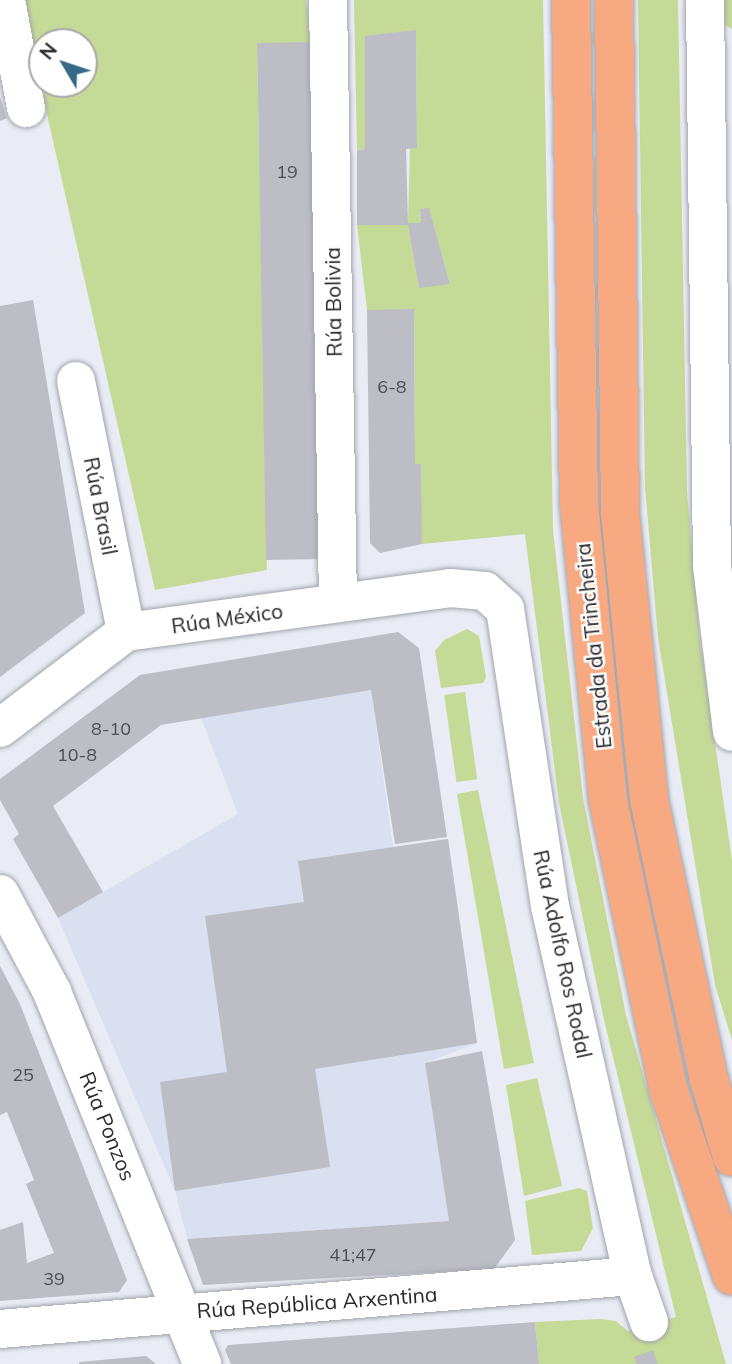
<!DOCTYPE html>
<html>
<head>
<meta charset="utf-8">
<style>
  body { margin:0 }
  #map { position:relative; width:732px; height:1364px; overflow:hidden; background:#e9ecf4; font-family:Mulish,sans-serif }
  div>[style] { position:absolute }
  .built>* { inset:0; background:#dae0ef }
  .green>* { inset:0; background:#c5da97; transform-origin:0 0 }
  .building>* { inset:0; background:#bcbdc5; transform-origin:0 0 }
  .roads { filter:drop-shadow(0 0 2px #a1a4ac) drop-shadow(0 0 2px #a1a4ac) }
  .minor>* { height:38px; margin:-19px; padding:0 19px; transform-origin:19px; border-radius:19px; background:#fff }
  .highway>* { height:38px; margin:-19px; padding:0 19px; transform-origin:19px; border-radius:19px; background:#f7a982 }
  span { translate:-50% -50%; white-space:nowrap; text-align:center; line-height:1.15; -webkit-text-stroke:5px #fff; paint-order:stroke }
  .number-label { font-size:18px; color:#4d4e52 }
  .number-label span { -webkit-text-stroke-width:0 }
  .street-label { font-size:21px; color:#28292c }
  .north { position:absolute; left:28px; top:28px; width:70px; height:70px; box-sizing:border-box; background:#fff; border:2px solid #a9a9ab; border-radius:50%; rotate:309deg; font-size:19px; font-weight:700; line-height:28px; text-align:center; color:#28292c }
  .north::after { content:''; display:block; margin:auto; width:24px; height:32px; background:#356986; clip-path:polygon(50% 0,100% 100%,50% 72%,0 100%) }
</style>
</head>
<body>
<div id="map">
  <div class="built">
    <i style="clip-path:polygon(371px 690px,393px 847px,448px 839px,477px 1043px,425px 1063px,449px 1221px,187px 1239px,175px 1191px,58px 918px,238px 814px,201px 718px)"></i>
  </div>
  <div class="green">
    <i style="clip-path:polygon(evenodd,21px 0,306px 0,312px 42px,257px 45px,267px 570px,155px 590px,21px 0,42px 42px,84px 42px,84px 84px,42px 84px,42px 42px)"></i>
    <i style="clip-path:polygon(354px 0,543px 0,553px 530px,583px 798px,626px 1015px,726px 1364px,658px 1364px,635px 1357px,637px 1364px,539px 1364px,535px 1322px,601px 1319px,616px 1321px,628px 1331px,676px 1317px,604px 1020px,559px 803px,525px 534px,422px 544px,415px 464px,414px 310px,367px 310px,357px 225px,408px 225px,419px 287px,450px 284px,429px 209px,420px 209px,421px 223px,408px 223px,410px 143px,417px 147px,416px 30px,365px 37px,365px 149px,357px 150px)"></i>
    <i style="clip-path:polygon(638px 0,678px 0,687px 491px,699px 633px,732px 860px,732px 1040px,715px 985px,658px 638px,645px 487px)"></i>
    <i style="clip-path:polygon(723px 0,732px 0,732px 29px,725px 25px)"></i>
    <i style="clip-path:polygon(467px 629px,479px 636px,486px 677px,483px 683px,441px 688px,435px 651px,444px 640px)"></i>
    <i style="left:465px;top:692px;width:88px;height:21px;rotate:82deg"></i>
    <i style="clip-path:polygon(478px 790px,534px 1063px,504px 1069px,457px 794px)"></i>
    <i style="clip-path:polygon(537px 1078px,562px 1186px,524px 1196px,506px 1085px)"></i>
    <i style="clip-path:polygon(579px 1188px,587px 1191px,593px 1228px,581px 1251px,532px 1255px,525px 1201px)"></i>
  </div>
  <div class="building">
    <i style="clip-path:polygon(416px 30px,417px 148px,406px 149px,408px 223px,421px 223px,420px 209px,429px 208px,450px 284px,419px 288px,408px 225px,357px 225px,357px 150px,365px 149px,365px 36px)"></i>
    <i style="left:312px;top:42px;width:517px;height:55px;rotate:89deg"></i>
    <i style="clip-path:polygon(0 97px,7px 118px,0 121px)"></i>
    <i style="clip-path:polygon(33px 300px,85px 613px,0 677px,0 306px)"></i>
    <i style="clip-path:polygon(414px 309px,415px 464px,421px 464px,422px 544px,380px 553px,370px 543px,367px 310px)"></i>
    <i style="clip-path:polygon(398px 632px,419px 648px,447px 837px,395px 844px,371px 690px,161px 725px,53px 806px,103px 892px,58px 918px,13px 839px,19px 834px,0 800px,0 779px,140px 675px)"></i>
    <i style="clip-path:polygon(448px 839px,477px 1043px,315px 1069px,330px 1167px,175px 1191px,160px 1082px,227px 1072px,205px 916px,304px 902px,298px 861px)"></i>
    <i style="clip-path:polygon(0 966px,20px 1004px,127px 1280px,119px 1292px,0 1301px,0 1230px,23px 1222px,27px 1263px,54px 1253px,26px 1184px,34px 1180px,7px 1112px,0 1115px)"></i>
    <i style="clip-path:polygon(482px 1051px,515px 1240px,494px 1269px,203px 1285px,187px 1239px,449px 1221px,425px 1063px)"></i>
    <i style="clip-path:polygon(535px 1322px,539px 1364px,231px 1364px,225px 1350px,228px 1345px)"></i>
    <i style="clip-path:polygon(653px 1350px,658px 1364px,637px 1364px,634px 1357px)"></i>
    <i style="clip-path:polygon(146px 1356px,156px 1364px,79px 1364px,79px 1362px)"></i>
  </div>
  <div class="roads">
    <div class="minor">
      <i style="left:6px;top:0;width:110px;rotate:79.5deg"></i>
      <i style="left:328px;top:0;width:603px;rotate:89.05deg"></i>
      <i style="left:705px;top:0;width:566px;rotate:89.29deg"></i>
      <i style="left:712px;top:566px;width:167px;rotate:83.1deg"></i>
      <i style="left:76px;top:381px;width:256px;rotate:78.7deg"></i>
      <i style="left:0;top:728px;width:158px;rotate:-37.3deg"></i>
      <i style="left:126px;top:632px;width:327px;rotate:-7.7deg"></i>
      <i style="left:450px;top:588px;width:35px;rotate:5deg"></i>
      <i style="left:485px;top:591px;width:27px;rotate:42deg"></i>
      <i style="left:505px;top:609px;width:300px;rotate:81.4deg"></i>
      <i style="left:550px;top:906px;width:379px;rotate:77.4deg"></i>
      <i style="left:633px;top:1276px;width:49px;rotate:70.8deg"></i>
      <i style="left:0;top:894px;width:111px;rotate:62deg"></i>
      <i style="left:52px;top:992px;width:401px;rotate:68deg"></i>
      <i style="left:0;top:1329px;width:635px;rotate:-4.79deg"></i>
    </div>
    <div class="highway">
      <i style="left:571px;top:0;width:504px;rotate:89.09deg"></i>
      <i style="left:579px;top:504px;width:297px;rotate:84.4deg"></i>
      <i style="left:608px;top:800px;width:297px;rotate:78.2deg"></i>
      <i style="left:669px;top:1091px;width:195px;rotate:71.2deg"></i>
      <i style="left:614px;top:0;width:513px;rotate:89.33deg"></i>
      <i style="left:620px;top:513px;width:288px;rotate:84.2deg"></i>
      <i style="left:649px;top:800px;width:285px;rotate:77.9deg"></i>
      <i style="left:709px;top:1079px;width:81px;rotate:73.6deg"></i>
    </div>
  </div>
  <div class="number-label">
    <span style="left:287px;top:172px">19</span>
    <span style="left:392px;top:387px">6-8</span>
    <span style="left:111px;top:729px">8-10</span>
    <span style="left:77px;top:755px">10-8</span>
    <span style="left:23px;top:1075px">25</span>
    <span style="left:353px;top:1255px">41;47</span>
    <span style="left:54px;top:1279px">39</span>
  </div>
  <div class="street-label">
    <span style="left:333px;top:302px;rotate:-91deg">Rúa Bolivia</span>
    <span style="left:101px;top:506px;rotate:79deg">Rúa Brasil</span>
    <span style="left:227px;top:618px;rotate:-8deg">Rúa México</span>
    <span style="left:593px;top:646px;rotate:-96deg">Estrada da Trincheira</span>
    <span style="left:563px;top:954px;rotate:78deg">Rúa Adolfo Ros Rodal</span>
    <span style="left:108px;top:1126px;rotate:68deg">Rúa Ponzos</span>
    <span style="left:317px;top:1302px;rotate:-4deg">Rúa República Arxentina</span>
  </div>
  <div class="north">N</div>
</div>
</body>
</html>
